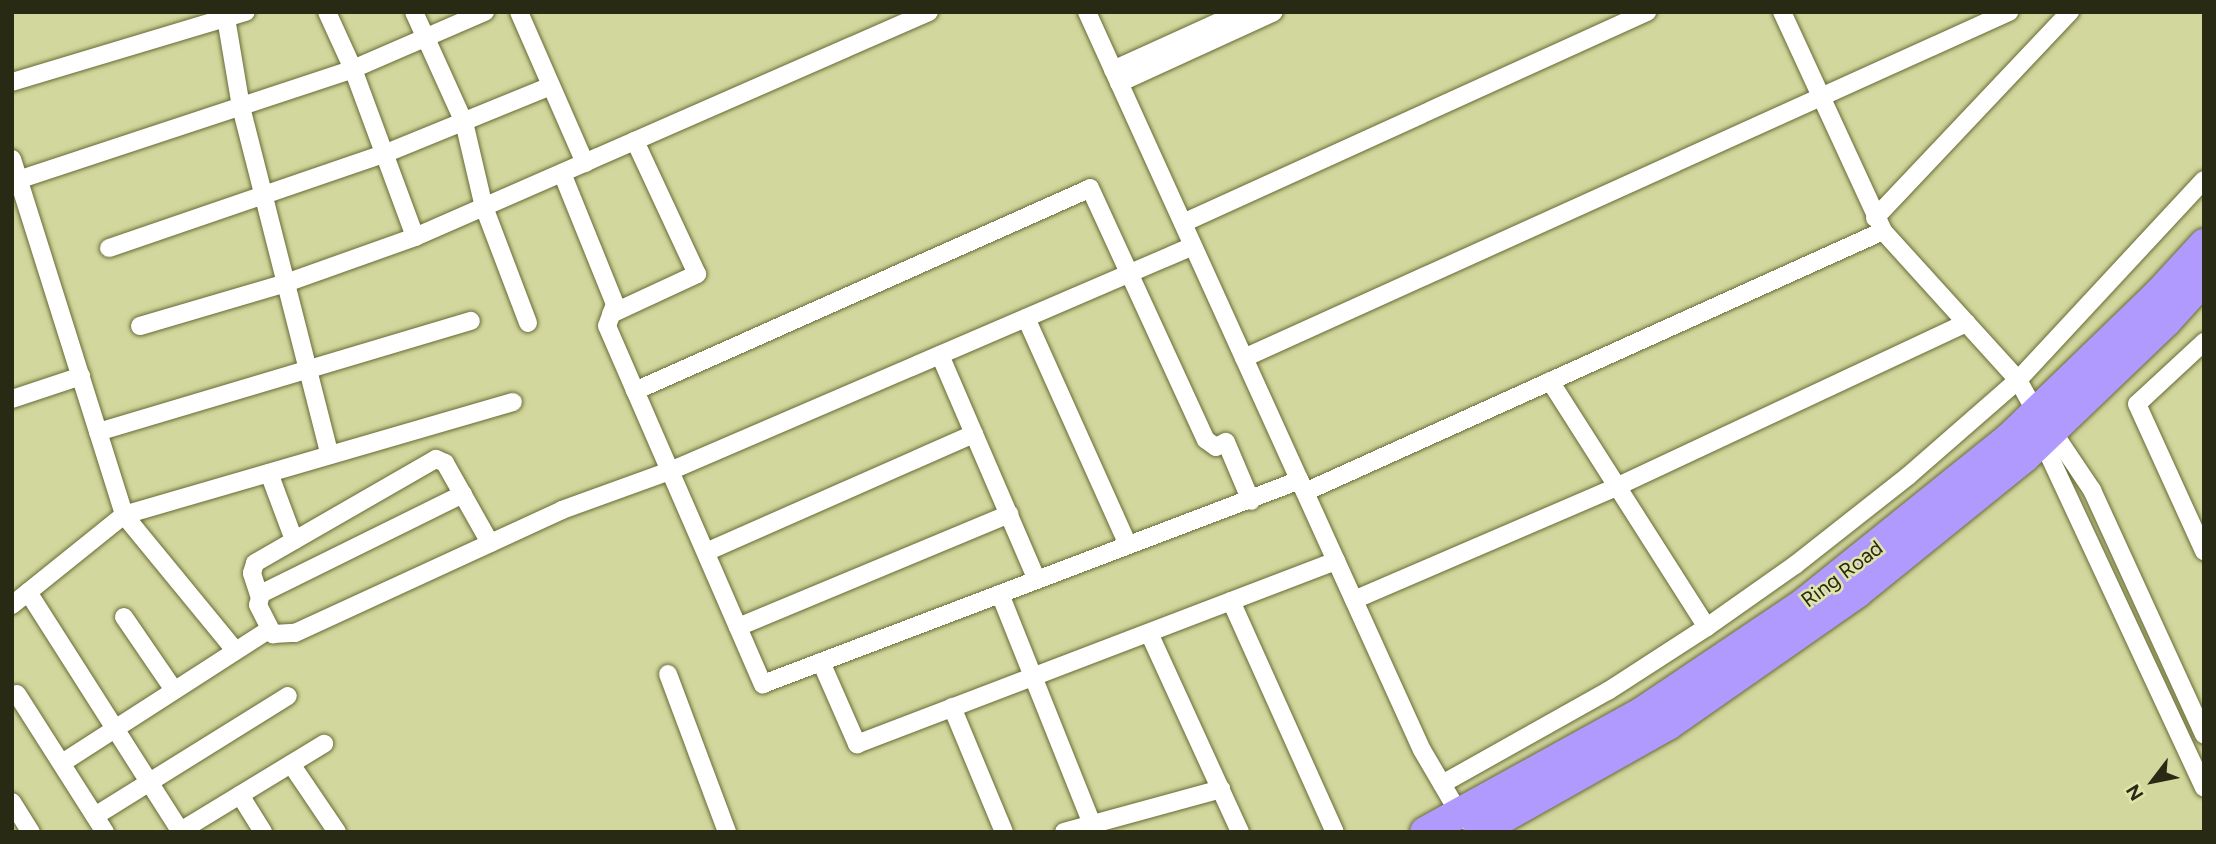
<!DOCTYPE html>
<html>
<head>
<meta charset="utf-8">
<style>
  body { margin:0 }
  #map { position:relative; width:2216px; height:844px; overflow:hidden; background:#d2d79d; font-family:Figtree,sans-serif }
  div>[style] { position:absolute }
  .roads { filter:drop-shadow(0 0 2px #686b35) drop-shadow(0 0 2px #686b35) }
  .minor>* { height:18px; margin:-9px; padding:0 9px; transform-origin:9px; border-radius:9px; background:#fff }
  .trunk>* { height:30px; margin:-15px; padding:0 15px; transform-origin:15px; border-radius:15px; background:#b09afe }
  span { translate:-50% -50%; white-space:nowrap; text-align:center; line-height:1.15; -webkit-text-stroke:5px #dfe4aa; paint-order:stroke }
  .street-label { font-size:21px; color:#292a13 }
  .frame { position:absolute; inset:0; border:14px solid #292a13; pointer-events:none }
  .north { position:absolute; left:2118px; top:746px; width:70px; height:70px; -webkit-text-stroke:5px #dfe4aa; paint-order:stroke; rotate:238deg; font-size:19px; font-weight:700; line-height:28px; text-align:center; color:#292a13 }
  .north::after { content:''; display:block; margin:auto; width:24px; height:32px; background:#292a13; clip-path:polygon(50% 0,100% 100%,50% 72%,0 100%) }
</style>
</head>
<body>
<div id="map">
  <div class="roads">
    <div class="minor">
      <i style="left:225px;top:12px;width:96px;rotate:80.4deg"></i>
      <i style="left:241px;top:107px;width:359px;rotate:75.7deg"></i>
      <i style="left:327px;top:12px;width:63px;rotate:65.5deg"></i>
      <i style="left:353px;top:69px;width:144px;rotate:-23.4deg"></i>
      <i style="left:414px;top:12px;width:121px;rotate:65.6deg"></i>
      <i style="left:464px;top:122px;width:87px;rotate:76.8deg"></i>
      <i style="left:484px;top:207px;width:124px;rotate:69.2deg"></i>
      <i style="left:519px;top:12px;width:165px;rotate:66.4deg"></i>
      <i style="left:1087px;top:12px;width:810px;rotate:65.59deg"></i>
      <i style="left:1422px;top:750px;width:81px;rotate:59.6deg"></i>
      <i style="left:1782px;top:12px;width:241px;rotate:65.2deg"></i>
      <i style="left:1883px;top:231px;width:201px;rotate:47.8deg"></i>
      <i style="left:2018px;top:380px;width:38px;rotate:61deg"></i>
      <i style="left:1113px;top:70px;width:141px;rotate:-24.4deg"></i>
      <i style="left:12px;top:82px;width:244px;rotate:-16.7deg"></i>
      <i style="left:1119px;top:83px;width:170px;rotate:-24.6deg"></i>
      <i style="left:12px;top:159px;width:373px;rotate:72.5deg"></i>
      <i style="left:124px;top:515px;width:175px;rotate:50.6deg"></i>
      <i style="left:562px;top:173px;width:141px;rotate:68deg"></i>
      <i style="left:615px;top:304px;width:23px;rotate:110deg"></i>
      <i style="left:607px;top:326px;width:391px;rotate:66.5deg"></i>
      <i style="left:763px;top:684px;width:574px;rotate:-20.8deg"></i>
      <i style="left:12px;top:182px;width:359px;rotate:-18.3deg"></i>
      <i style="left:353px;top:69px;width:179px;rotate:69.7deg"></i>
      <i style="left:415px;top:237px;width:561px;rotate:-23.64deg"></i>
      <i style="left:1875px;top:218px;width:284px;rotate:-46.6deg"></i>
      <i style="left:1183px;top:223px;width:510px;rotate:-24.45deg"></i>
      <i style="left:109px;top:248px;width:291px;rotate:-18.9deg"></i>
      <i style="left:384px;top:154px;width:180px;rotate:-22.2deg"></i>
      <i style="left:611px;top:314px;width:95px;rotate:-24.9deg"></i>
      <i style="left:697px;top:274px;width:147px;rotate:-115deg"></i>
      <i style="left:1026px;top:318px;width:249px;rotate:65.8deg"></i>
      <i style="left:140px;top:326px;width:152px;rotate:-16.4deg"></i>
      <i style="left:286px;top:283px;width:137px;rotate:-19.6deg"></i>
      <i style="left:2204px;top:342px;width:91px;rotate:137.2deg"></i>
      <i style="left:2137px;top:404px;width:162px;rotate:65.5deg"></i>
      <i style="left:940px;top:355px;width:245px;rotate:66.7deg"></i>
      <i style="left:1244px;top:358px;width:840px;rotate:-24.34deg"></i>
      <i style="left:1550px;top:381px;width:292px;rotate:57.5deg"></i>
      <i style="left:635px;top:391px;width:498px;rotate:-24deg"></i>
      <i style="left:1090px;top:188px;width:277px;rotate:65.3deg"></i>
      <i style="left:1206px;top:440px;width:12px;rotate:35deg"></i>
      <i style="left:1216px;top:447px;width:11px;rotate:-27deg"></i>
      <i style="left:1226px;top:442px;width:64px;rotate:67deg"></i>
      <i style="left:12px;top:399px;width:73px;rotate:-18.4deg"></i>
      <i style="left:2047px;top:423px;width:81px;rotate:56.1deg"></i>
      <i style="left:2092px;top:490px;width:269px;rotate:65.4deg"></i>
      <i style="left:98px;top:432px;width:389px;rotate:-16.6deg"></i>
      <i style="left:2040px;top:436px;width:388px;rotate:65deg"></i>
      <i style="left:269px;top:473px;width:72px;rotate:69.5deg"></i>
      <i style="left:1305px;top:492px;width:634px;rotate:-24.3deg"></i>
      <i style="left:463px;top:494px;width:225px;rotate:153.7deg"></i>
      <i style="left:261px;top:594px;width:11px;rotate:105deg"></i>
      <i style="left:258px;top:605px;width:33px;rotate:63deg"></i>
      <i style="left:273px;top:634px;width:22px;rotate:-3deg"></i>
      <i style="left:295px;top:633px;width:294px;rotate:-24.7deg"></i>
      <i style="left:562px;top:510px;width:115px;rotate:-19.9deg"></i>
      <i style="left:670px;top:471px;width:569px;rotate:-23.28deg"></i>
      <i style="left:706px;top:552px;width:293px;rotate:-23.8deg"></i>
      <i style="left:28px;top:592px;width:283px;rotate:57.5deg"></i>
      <i style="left:1000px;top:594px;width:248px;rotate:68.2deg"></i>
      <i style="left:259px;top:595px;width:23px;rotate:-108deg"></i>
      <i style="left:252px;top:573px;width:10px;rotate:-73deg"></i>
      <i style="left:255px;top:563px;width:209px;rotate:-29.9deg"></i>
      <i style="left:436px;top:459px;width:10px;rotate:24deg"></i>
      <i style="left:445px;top:463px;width:92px;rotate:60.6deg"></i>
      <i style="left:1354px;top:600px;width:285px;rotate:-23.3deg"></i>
      <i style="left:1616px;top:487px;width:387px;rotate:-25.1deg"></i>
      <i style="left:1231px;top:601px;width:253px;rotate:65.8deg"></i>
      <i style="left:12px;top:605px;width:144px;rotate:-38.8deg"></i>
      <i style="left:124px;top:515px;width:405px;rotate:-16.2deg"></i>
      <i style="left:124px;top:617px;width:88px;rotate:55.6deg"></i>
      <i style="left:738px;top:627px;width:294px;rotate:-22.6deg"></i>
      <i style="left:1149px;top:633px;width:219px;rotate:65.4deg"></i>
      <i style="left:821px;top:662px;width:90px;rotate:66.3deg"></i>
      <i style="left:857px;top:744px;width:513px;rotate:-20.91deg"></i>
      <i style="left:668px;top:674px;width:169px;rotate:69.5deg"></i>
      <i style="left:17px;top:694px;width:164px;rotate:57.5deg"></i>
      <i style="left:952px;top:707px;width:135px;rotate:67.4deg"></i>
      <i style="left:62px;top:763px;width:247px;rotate:-32.8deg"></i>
      <i style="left:291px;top:764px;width:82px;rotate:55.9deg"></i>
      <i style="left:1442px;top:784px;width:190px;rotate:-29.3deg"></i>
      <i style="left:1608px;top:691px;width:118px;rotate:-32.9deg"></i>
      <i style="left:1707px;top:627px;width:108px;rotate:-35.2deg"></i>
      <i style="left:1795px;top:565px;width:144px;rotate:-38.2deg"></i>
      <i style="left:1908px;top:476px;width:146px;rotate:-41.1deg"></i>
      <i style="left:2018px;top:380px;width:273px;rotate:-47.1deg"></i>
      <i style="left:240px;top:795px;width:44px;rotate:58.1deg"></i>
      <i style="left:12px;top:802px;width:36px;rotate:58deg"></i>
      <i style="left:95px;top:816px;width:227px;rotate:-31.9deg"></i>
      <i style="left:179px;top:832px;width:170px;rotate:-31.3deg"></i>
      <i style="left:1064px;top:832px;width:163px;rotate:-15.3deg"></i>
    </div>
    <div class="trunk">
      <i style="left:1425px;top:832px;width:248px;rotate:-28.9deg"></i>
      <i style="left:1642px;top:712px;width:195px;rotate:-33.9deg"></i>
      <i style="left:1804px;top:603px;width:263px;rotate:-38.8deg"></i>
      <i style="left:2009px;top:438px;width:209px;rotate:-44deg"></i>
      <i style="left:2159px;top:293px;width:67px;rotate:-47.4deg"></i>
      <i style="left:1478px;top:832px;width:218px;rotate:-29.4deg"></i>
      <i style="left:1668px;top:725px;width:231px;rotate:-34.9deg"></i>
      <i style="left:1857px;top:593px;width:215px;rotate:-39deg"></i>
      <i style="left:2024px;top:458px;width:197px;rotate:-43.8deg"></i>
      <i style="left:2166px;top:322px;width:57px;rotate:-47.9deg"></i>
    </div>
  </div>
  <div class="street-label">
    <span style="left:1842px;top:574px;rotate:-37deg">Ring Road</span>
  </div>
  <div class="frame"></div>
  <div class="north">N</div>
</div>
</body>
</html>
